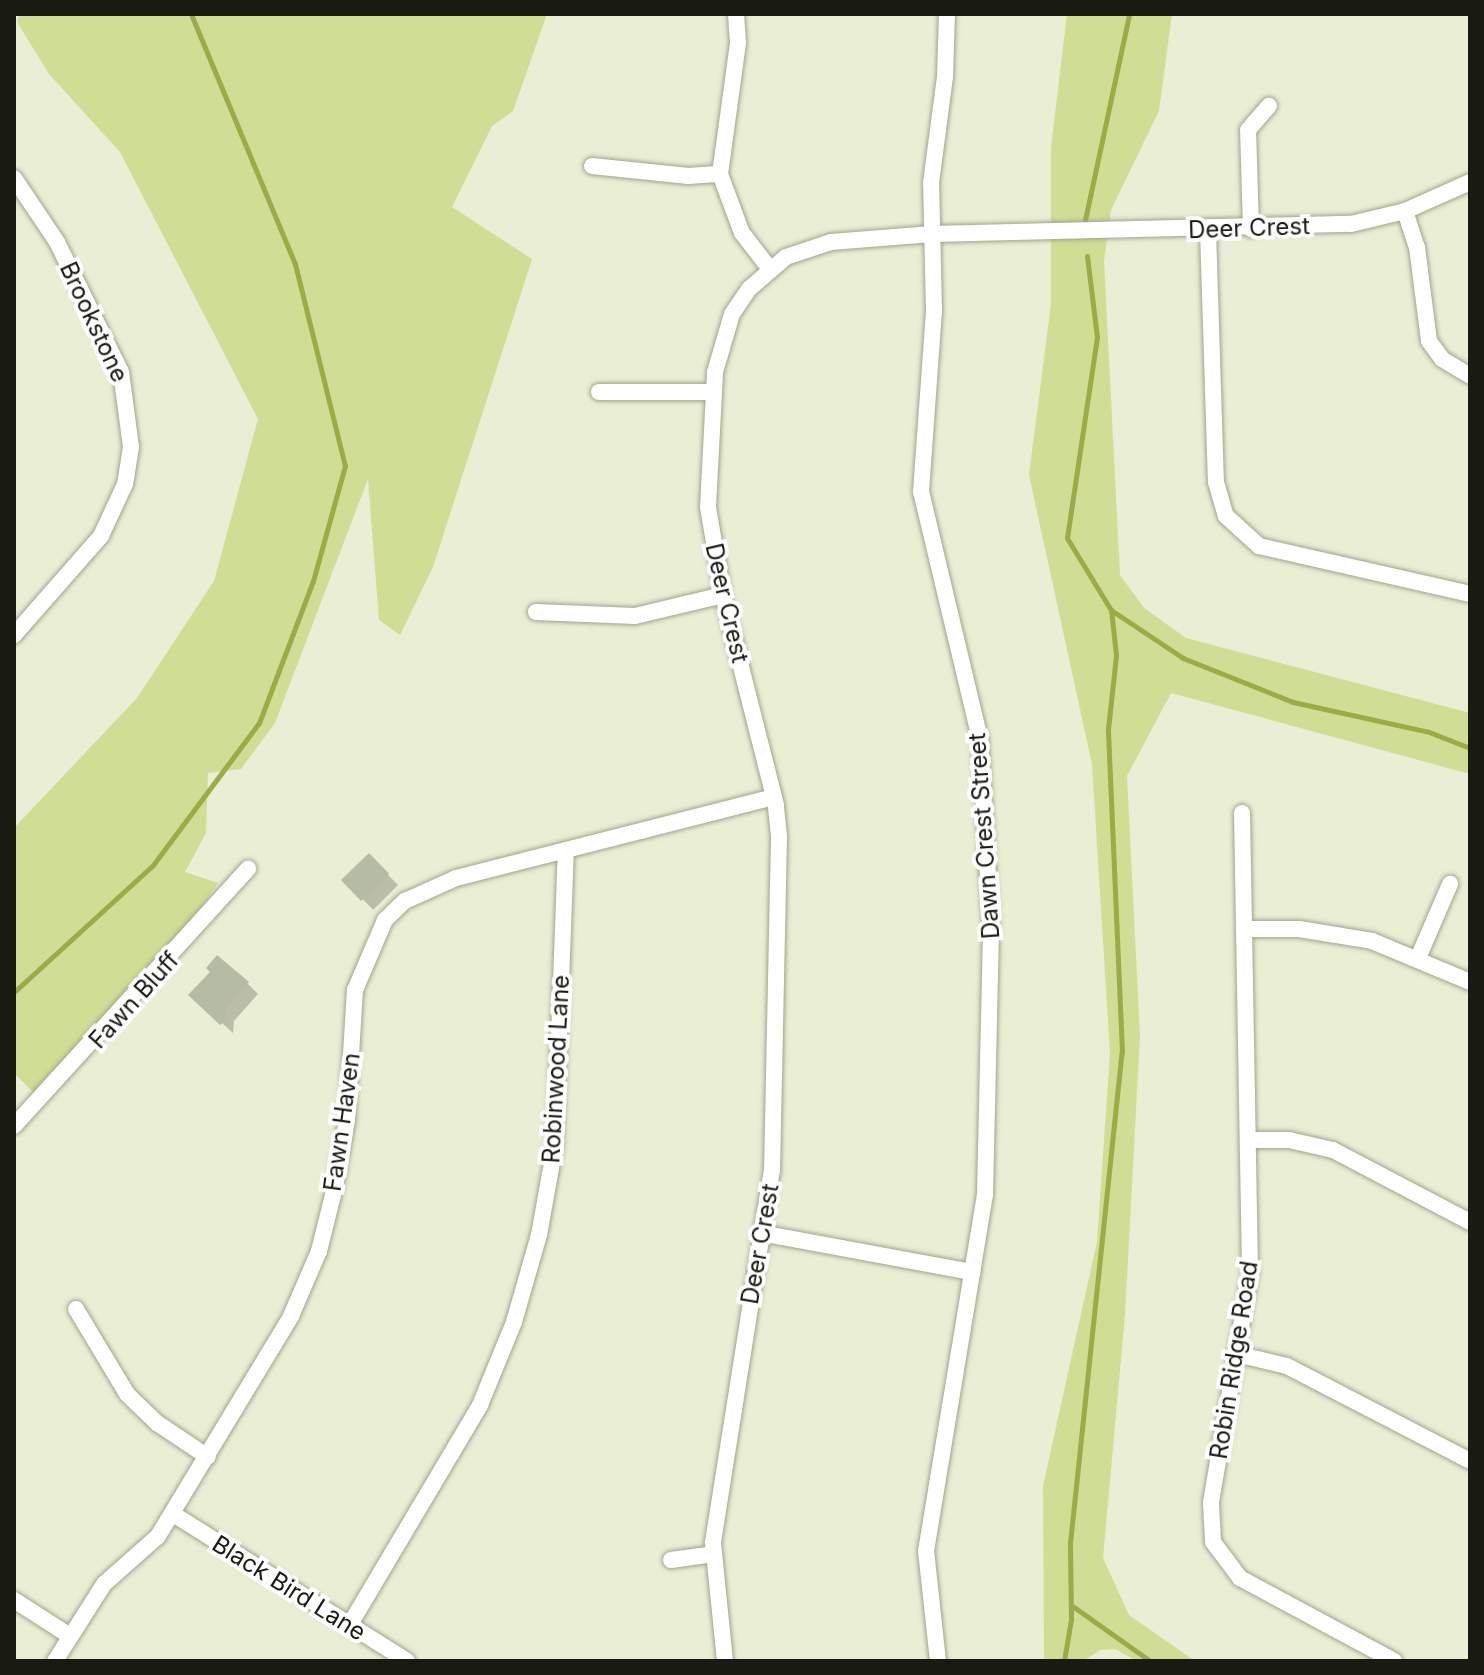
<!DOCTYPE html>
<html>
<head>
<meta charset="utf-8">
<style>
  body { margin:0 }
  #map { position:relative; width:1484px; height:1675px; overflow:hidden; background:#e9eed4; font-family:Inter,sans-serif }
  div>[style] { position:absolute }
  .green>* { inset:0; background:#d0dd95 }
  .shadow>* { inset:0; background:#0003; transform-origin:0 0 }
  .stream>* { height:5px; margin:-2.5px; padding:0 2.5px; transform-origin:2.5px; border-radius:2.5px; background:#9bab46 }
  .building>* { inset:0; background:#b6bca3; transform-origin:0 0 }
  .roads { filter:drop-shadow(0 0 2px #a0a58c) drop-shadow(0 0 2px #a0a58c) }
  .minor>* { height:16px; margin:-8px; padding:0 8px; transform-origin:8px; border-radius:8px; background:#fff }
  span { translate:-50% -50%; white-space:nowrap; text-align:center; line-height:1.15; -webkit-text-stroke:8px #fff; paint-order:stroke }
  .street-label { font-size:24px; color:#191b12 }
  .frame { position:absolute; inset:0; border:16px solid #191b12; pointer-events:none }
</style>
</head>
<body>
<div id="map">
  <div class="green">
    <i style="clip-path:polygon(19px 14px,547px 14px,513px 111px,492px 126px,452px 207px,532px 259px,433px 567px,400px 635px,379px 620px,368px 479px,275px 723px,241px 769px,208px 773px,206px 833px,185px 872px,218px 883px,191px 922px,36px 1095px,14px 1073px,14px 828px,137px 698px,214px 581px,258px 419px,120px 152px,49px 74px,17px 22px)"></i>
    <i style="clip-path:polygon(1067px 14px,1172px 14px,1159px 111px,1111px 210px,1104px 261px,1120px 575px,1144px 608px,1186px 638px,1470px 713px,1470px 774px,1171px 693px,1127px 776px,1140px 1036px,1125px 1315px,1103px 1558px,1129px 1615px,1195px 1661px,1137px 1661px,1115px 1649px,1100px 1650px,1083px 1661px,1044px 1661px,1043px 1486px,1097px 1242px,1110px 1053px,1092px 764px,1029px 475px,1051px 304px,1051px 147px)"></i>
  </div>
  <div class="shadow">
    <i style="left:369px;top:856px;width:41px;height:35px;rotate:45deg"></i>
    <i style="clip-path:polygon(248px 984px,258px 994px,234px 1021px,233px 1033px,191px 995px)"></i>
  </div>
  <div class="stream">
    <i style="left:1085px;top:220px;width:211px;rotate:-77.9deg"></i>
    <i style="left:1087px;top:256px;width:82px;rotate:83deg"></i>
    <i style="left:1097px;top:337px;width:203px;rotate:98.5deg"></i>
    <i style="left:1067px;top:538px;width:84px;rotate:58.6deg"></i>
    <i style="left:1111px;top:610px;width:87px;rotate:33.7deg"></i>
    <i style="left:1183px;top:658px;width:118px;rotate:21.8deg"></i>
    <i style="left:1293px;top:702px;width:139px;rotate:12.4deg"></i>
    <i style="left:1429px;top:732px;width:44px;rotate:21.3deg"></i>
    <i style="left:14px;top:992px;width:188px;rotate:-42.4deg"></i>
    <i style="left:153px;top:865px;width:177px;rotate:-53.3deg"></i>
    <i style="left:259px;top:723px;width:152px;rotate:-69.2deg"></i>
    <i style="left:313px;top:581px;width:119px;rotate:-74.5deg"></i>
    <i style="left:345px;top:466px;width:208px;rotate:-103.9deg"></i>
    <i style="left:295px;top:264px;width:271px;rotate:-112.6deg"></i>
    <i style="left:1071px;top:1605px;width:97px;rotate:35.3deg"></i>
    <i style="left:1064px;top:1661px;width:43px;rotate:-80.5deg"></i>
    <i style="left:1071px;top:1619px;width:76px;rotate:-90.8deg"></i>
    <i style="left:1070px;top:1543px;width:494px;rotate:-84deg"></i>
    <i style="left:1122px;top:1052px;width:323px;rotate:-92.5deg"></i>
    <i style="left:1108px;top:729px;width:74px;rotate:-83.8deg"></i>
    <i style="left:1116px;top:655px;width:45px;rotate:-96.3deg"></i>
  </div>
  <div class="building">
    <i style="left:369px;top:853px;width:29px;height:39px;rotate:46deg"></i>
    <i style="clip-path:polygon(217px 955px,249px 982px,225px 1010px,226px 1020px,220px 1025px,188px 995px,210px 972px,206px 968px)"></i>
  </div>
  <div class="roads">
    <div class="minor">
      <i style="left:736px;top:14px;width:29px;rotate:86deg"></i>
      <i style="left:738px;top:43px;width:132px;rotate:97.8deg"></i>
      <i style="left:720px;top:174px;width:63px;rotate:69.6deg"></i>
      <i style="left:742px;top:233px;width:46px;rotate:52.1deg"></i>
      <i style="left:592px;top:166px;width:97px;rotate:5.9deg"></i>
      <i style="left:688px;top:176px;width:32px;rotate:-4deg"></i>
      <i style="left:14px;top:178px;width:77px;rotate:56.1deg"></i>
      <i style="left:57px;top:242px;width:145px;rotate:63.8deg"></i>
      <i style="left:121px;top:372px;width:76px;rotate:82.4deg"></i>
      <i style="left:131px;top:447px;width:37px;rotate:99deg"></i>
      <i style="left:125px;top:484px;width:57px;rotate:114.8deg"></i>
      <i style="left:101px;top:536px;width:132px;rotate:131.3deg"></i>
      <i style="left:1405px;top:211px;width:38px;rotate:72deg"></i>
      <i style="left:1417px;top:247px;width:95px;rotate:82.7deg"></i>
      <i style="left:1429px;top:341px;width:22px;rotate:54deg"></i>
      <i style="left:1442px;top:359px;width:33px;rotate:31deg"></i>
      <i style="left:1251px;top:229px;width:99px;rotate:-91.7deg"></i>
      <i style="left:1248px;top:130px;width:32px;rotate:-49deg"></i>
      <i style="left:1208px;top:230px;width:252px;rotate:88.2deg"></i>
      <i style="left:1216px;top:482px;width:35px;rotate:74deg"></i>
      <i style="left:1226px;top:516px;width:45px;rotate:42.3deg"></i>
      <i style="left:1259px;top:546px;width:216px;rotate:12.8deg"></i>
      <i style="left:599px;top:392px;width:114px"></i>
      <i style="left:536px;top:612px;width:99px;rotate:2.3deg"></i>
      <i style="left:635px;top:616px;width:90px;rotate:-13.4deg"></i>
      <i style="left:1242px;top:813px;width:461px;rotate:89deg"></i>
      <i style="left:1250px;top:1274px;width:232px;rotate:99.7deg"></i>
      <i style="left:1211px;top:1503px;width:39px;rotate:87deg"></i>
      <i style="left:1213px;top:1542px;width:45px;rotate:53.1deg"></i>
      <i style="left:1240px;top:1578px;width:175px;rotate:28.3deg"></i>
      <i style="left:1245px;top:929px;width:54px"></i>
      <i style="left:1299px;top:929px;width:74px;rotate:9.3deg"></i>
      <i style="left:1372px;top:941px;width:106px;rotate:22.7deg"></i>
      <i style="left:1418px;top:958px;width:81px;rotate:-66.6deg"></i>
      <i style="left:14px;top:1126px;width:348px;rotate:-47.7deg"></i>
      <i style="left:1249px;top:1140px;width:40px"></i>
      <i style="left:1289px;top:1140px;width:45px;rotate:12.8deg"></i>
      <i style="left:1333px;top:1150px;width:155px;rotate:27.7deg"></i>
      <i style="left:761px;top:1233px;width:215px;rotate:10.5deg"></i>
      <i style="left:76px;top:1309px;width:99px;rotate:59deg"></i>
      <i style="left:127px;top:1394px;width:42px;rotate:44deg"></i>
      <i style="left:157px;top:1423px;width:61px;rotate:33.7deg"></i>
      <i style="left:1237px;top:1354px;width:51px;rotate:13.5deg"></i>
      <i style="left:1287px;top:1366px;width:206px;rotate:27.4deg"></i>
      <i style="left:173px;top:1514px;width:276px;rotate:32.1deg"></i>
      <i style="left:671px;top:1560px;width:43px;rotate:-7.9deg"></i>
      <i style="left:14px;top:1600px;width:67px;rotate:32.7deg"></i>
      <i style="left:349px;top:1626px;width:257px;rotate:-59.3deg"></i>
      <i style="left:480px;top:1405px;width:90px;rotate:-67.7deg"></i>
      <i style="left:514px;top:1322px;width:91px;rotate:-74deg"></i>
      <i style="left:539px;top:1235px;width:90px;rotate:-79.8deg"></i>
      <i style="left:555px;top:1146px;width:296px;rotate:-87.9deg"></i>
      <i style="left:55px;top:1661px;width:91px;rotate:-57.5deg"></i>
      <i style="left:104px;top:1584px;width:72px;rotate:-41.6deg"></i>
      <i style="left:158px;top:1536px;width:257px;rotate:-58.8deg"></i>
      <i style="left:291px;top:1316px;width:71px;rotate:-66.7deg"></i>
      <i style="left:319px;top:1251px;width:66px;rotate:-76deg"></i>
      <i style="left:335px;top:1187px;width:68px;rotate:-79.8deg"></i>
      <i style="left:347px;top:1120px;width:130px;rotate:-86.5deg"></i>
      <i style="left:355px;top:990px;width:76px;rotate:-66.8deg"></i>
      <i style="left:385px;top:920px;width:28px;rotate:-44deg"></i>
      <i style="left:405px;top:901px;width:56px;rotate:-24.3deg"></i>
      <i style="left:456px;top:878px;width:328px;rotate:-14.3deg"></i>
      <i style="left:725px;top:1661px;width:120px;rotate:-95.8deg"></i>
      <i style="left:713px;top:1542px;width:376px;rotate:-81deg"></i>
      <i style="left:772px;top:1171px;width:335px;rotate:-88.8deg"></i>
      <i style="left:779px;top:836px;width:31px;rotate:-96deg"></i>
      <i style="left:776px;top:805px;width:217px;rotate:-104.2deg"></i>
      <i style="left:723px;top:595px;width:89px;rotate:-99.7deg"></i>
      <i style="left:708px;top:507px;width:135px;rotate:-87deg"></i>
      <i style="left:715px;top:372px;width:60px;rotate:-73.7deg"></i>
      <i style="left:732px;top:314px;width:30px;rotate:-56deg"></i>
      <i style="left:749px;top:289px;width:49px;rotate:-40.9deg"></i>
      <i style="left:786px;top:257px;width:47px;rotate:-18.4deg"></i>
      <i style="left:831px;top:242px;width:101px;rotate:-4.5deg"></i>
      <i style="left:932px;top:234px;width:419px;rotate:-1.4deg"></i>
      <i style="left:1351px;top:224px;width:56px;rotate:-13.5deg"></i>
      <i style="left:1405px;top:211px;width:71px;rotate:-24deg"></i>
      <i style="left:938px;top:1661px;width:111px;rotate:-96.2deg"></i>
      <i style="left:926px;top:1551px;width:361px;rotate:-80.6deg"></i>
      <i style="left:985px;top:1195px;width:267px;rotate:-88.7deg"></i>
      <i style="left:991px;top:928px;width:189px;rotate:-93.3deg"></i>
      <i style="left:980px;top:739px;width:254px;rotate:-103.4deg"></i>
      <i style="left:921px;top:492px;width:181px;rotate:-85.9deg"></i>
      <i style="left:934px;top:311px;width:128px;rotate:-91.3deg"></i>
      <i style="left:931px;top:183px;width:107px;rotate:-82.5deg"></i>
      <i style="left:945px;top:77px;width:63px;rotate:-88.2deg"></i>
    </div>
  </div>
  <div class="street-label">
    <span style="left:1249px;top:228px;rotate:-2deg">Deer Crest</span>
    <span style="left:94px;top:322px;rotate:65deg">Brookstone</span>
    <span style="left:727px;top:603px;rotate:77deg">Deer Crest</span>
    <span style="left:984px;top:836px;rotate:-94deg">Dawn Crest Street</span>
    <span style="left:134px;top:1000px;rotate:-48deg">Fawn Bluff</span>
    <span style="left:556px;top:1069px;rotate:-87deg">Robinwood Lane</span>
    <span style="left:342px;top:1122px;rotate:-82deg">Fawn Haven</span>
    <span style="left:760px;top:1244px;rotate:-80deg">Deer Crest</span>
    <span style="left:1234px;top:1360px;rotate:-81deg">Robin Ridge Road</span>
    <span style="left:289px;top:1588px;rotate:32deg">Black Bird Lane</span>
  </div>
  <div class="frame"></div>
</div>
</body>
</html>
